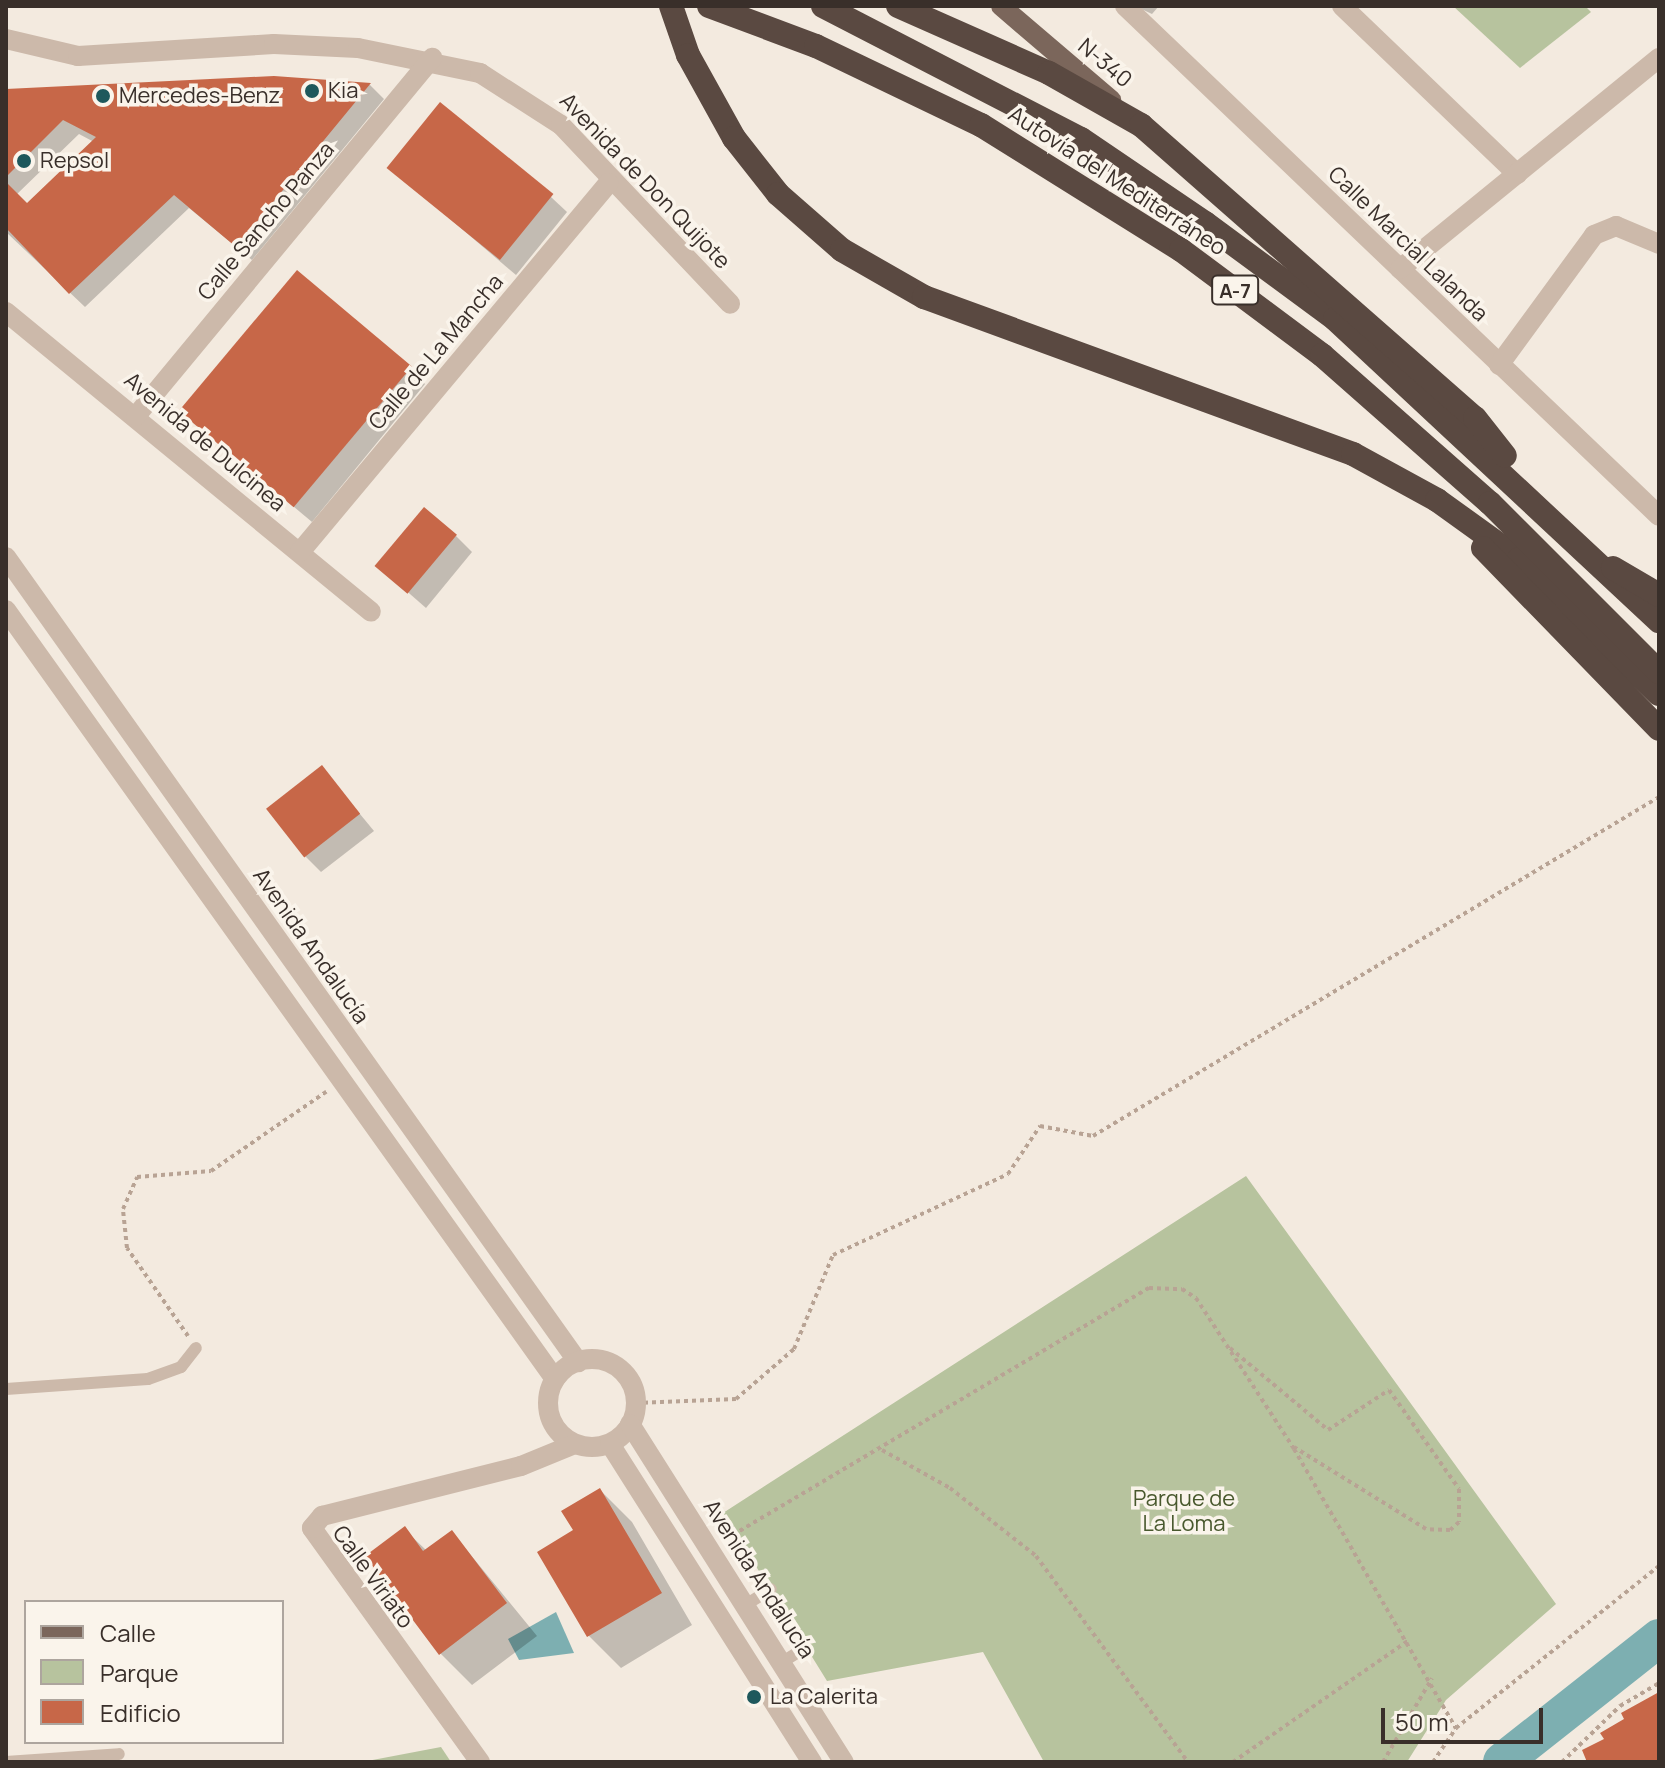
<!DOCTYPE html>
<html>
<head>
<meta charset="utf-8">
<style>
  body { margin:0 }
  #map { position:relative; width:1665px; height:1768px; overflow:hidden; background:#f3eadf; font-family:Manrope,sans-serif }
  div>[style] { position:absolute }
  .green>* { inset:0; background:#b7c39e }
  .water>* { inset:0; background:#7dafb1 }
  .shadow>* { inset:0; background:#0003 }
  .river>* { height:38px; margin:-19px; padding:0 19px; transform-origin:19px; border-radius:19px; background:#7dafb1 }
  .building>* { inset:0; background:#c76748; transform-origin:0 0 }
  .path>* { height:4px; margin-top:-2px; transform-origin:0; background:repeating-linear-gradient(90deg,#b8a394 0 4px,transparent 0 8px) }
  .service>* { height:12px; margin:-6px; padding:0 6px; transform-origin:6px; border-radius:6px; background:#ccb9aa }
  .minor>* { height:20px; margin:-10px; padding:0 10px; transform-origin:10px; border-radius:10px; background:#ccb9aa }
  .minor>.ring { margin:-10px; padding:0; box-sizing:content-box; background:none; border:20px solid #ccb9aa; border-radius:50% }
  .primary>* { height:20px; margin:-10px; padding:0 10px; transform-origin:10px; border-radius:10px; background:#7b665b }
  .motorway>* { height:24px; margin:-12px; padding:0 12px; transform-origin:12px; border-radius:12px; background:#5a4941 }
  .dots>* { width:22px; height:22px; translate:-50% -50%; box-sizing:border-box; border:4px solid #faf4eb; border-radius:50% }
  span { translate:-50% -50%; white-space:nowrap; text-align:center; line-height:1.15; -webkit-text-stroke:7px #faf4eb; paint-order:stroke }
  .shield-label span { padding:2px 6px; background:#faf4eb; border:2px solid; border-radius:6px; -webkit-text-stroke-width:0 }
  .shield-label { font-size:20px; color:#392f2a; font-weight:700 }
  .street-label { font-size:22px; color:#392f2a }
  .poi-label { font-size:22px; color:#392f2a }
  .left { translate:0 -50%; text-align:left }
  .park-label { font-size:22px; color:#48582d }
  .frame { position:absolute; inset:0; border:8px solid #392f2a; pointer-events:none }
  .legend { position:absolute; left:24px; top:1600px; width:260px; height:144px; box-sizing:border-box; background:#faf4eb; border:2px solid #ada59e; margin:0; padding:10px 14px; list-style:none; font-size:24px; color:#392f2a }
  .legend li { display:flex; align-items:center; gap:16px; height:40px }
  .legend b { width:40px; border:2px solid #ada59e }
  .scale { position:absolute; left:1381px; top:1708px; width:162px; height:36px; box-sizing:border-box; border:4px solid #392f2a; border-top:0; padding-left:10px; font-size:24px; line-height:28px; white-space:nowrap; color:#392f2a; -webkit-text-stroke:6px #faf4eb; paint-order:stroke }
</style>
</head>
<body>
<div id="map">
  <div class="green">
    <i style="clip-path:polygon(1453px 6px,1585px 6px,1591px 12px,1520px 68px)"></i>
    <i style="clip-path:polygon(1246px 1176px,1556px 1604px,1446px 1700px,1407px 1762px,1044px 1762px,983px 1652px,827px 1681px,723px 1513px)"></i>
    <i style="clip-path:polygon(441px 1747px,451px 1762px,362px 1762px)"></i>
  </div>
  <div class="water">
    <i style="clip-path:polygon(556px 1612px,574px 1653px,519px 1660px,508px 1639px)"></i>
  </div>
  <div class="shadow">
    <i style="clip-path:polygon(1135px 6px,1159px 6px,1152px 14px)"></i>
    <i style="clip-path:polygon(evenodd,274px 78px,370px 85px,384px 99px,252px 260px,189px 208px,85px 307px,6px 232px,6px 114px,274px 78px,79px 134px,94px 142px,27px 206px,16px 195px,79px 134px)"></i>
    <i style="clip-path:polygon(389px 167px,551px 197px,567px 212px,516px 275px)"></i>
    <i style="clip-path:polygon(409px 368px,425px 384px,312px 522px,200px 428px)"></i>
    <i style="clip-path:polygon(456px 536px,472px 552px,426px 608px,378px 566px)"></i>
    <i style="clip-path:polygon(322px 768px,374px 831px,321px 872px,305px 856px)"></i>
    <i style="clip-path:polygon(600px 1490px,632px 1522px,692px 1625px,621px 1668px,589px 1636px,540px 1552px,576px 1531px)"></i>
    <i style="clip-path:polygon(404px 1529px,427px 1551px,452px 1532px,537px 1636px,472px 1685px,440px 1653px)"></i>
  </div>
  <div class="river">
    <i style="left:1502px;top:1762px;width:200px;rotate:-38.3deg"></i>
  </div>
  <div class="building">
    <i style="clip-path:polygon(274px 76px,371px 83px,236px 247px,174px 195px,69px 294px,6px 228px,6px 182px,27px 203px,96px 137px,63px 120px,6px 177px,6px 89px)"></i>
    <i style="left:440px;top:102px;width:146px;height:85px;rotate:39deg"></i>
    <i style="left:297px;top:270px;width:150px;height:184px;rotate:40deg"></i>
    <i style="left:424px;top:507px;width:43px;height:77px;rotate:40deg"></i>
    <i style="left:322px;top:765px;width:62px;height:71px;rotate:52deg"></i>
    <i style="clip-path:polygon(600px 1488px,662px 1593px,587px 1637px,537px 1552px,573px 1530px,561px 1511px)"></i>
    <i style="clip-path:polygon(405px 1526px,423px 1551px,452px 1530px,507px 1603px,439px 1655px,365px 1556px)"></i>
    <i style="clip-path:polygon(1659px 1692px,1659px 1762px,1587px 1762px,1582px 1750px,1604px 1739px,1600px 1733px,1624px 1719px,1621px 1713px)"></i>
  </div>
  <div class="path">
    <i style="left:188px;top:1336px;width:107px;rotate:-124.7deg"></i>
    <i style="left:127px;top:1248px;width:39px;rotate:-96deg"></i>
    <i style="left:123px;top:1209px;width:35px;rotate:-66deg"></i>
    <i style="left:137px;top:1177px;width:74px;rotate:-4.6deg"></i>
    <i style="left:211px;top:1171px;width:140px;rotate:-34.5deg"></i>
    <i style="left:1230px;top:1348px;width:128px;rotate:39.9deg"></i>
    <i style="left:1328px;top:1430px;width:73px;rotate:-33.3deg"></i>
    <i style="left:1389px;top:1390px;width:121px;rotate:54.7deg"></i>
    <i style="left:1459px;top:1489px;width:33px;rotate:90deg"></i>
    <i style="left:1459px;top:1522px;width:12px;rotate:138deg"></i>
    <i style="left:1450px;top:1530px;width:24px;rotate:-178deg"></i>
    <i style="left:1426px;top:1529px;width:155px;rotate:-148.2deg"></i>
    <i style="left:636px;top:1403px;width:100px;rotate:-2.3deg"></i>
    <i style="left:736px;top:1399px;width:77px;rotate:-40.8deg"></i>
    <i style="left:794px;top:1349px;width:102px;rotate:-67.5deg"></i>
    <i style="left:833px;top:1255px;width:193px;rotate:-24.8deg"></i>
    <i style="left:1008px;top:1174px;width:58px;rotate:-56.3deg"></i>
    <i style="left:1040px;top:1126px;width:54px;rotate:10.7deg"></i>
    <i style="left:1093px;top:1136px;width:660px;rotate:-30.92deg"></i>
    <i style="left:882px;top:1450px;width:78px;rotate:29.2deg"></i>
    <i style="left:950px;top:1488px;width:110px;rotate:38.3deg"></i>
    <i style="left:1036px;top:1556px;width:256px;rotate:53.6deg"></i>
    <i style="left:726px;top:1539px;width:492px;rotate:-30.7deg"></i>
    <i style="left:1149px;top:1288px;width:33px;rotate:2deg"></i>
    <i style="left:1182px;top:1289px;width:17px;rotate:33deg"></i>
    <i style="left:1196px;top:1298px;width:180px;rotate:57deg"></i>
    <i style="left:1294px;top:1449px;width:323px;rotate:59.9deg"></i>
    <i style="left:1233px;top:1762px;width:214px;rotate:-34.7deg"></i>
    <i style="left:1383px;top:1762px;width:97px;rotate:-59.7deg"></i>
    <i style="left:1433px;top:1762px;width:41px;rotate:-55.9deg"></i>
    <i style="left:1456px;top:1728px;width:260px;rotate:-38.6deg"></i>
    <i style="left:1562px;top:1762px;width:81px;rotate:-44deg"></i>
    <i style="left:1620px;top:1706px;width:45px;rotate:-30.5deg"></i>
  </div>
  <div class="service">
    <i style="left:6px;top:1389px;width:142px;rotate:-4deg"></i>
    <i style="left:148px;top:1379px;width:35px;rotate:-20deg"></i>
    <i style="left:181px;top:1367px;width:24px;rotate:-52deg"></i>
    <i style="left:747px;top:1604px;width:28px;rotate:-32deg"></i>
    <i style="left:784px;top:1661px;width:26px;rotate:-32deg"></i>
    <i style="left:6px;top:1762px;width:113px;rotate:-4deg"></i>
  </div>
  <div class="minor">
    <i style="left:1125px;top:6px;width:738px;rotate:43.68deg"></i>
    <i style="left:1342px;top:6px;width:243px;rotate:43.8deg"></i>
    <i style="left:6px;top:39px;width:74px;rotate:13.3deg"></i>
    <i style="left:78px;top:56px;width:196px;rotate:-3.5deg"></i>
    <i style="left:274px;top:44px;width:84px;rotate:2.7deg"></i>
    <i style="left:358px;top:48px;width:125px;rotate:11.6deg"></i>
    <i style="left:480px;top:73px;width:96px;rotate:32.7deg"></i>
    <i style="left:561px;top:125px;width:246px;rotate:46.6deg"></i>
    <i style="left:1400px;top:269px;width:334px;rotate:-39.2deg"></i>
    <i style="left:6px;top:312px;width:472px;rotate:39.4deg"></i>
    <i style="left:1499px;top:365px;width:161px;rotate:-53.8deg"></i>
    <i style="left:1594px;top:235px;width:24px;rotate:-22deg"></i>
    <i style="left:1616px;top:226px;width:47px;rotate:22.7deg"></i>
    <i style="left:136px;top:416px;width:465px;rotate:-50.4deg"></i>
    <i style="left:300px;top:552px;width:481px;rotate:-50.1deg"></i>
    <i style="left:6px;top:557px;width:988px;rotate:54.6deg"></i>
    <i style="left:6px;top:610px;width:945px;rotate:54.48deg"></i>
    <i class="ring" style="left:548px;top:1359px;width:68px;height:68px"></i>
    <i style="left:630px;top:1424px;width:400px;rotate:57.7deg"></i>
    <i style="left:610px;top:1444px;width:377px;rotate:57.6deg"></i>
    <i style="left:480px;top:1762px;width:288px;rotate:-125.7deg"></i>
    <i style="left:312px;top:1528px;width:16px;rotate:-50deg"></i>
    <i style="left:322px;top:1516px;width:205px;rotate:-14.1deg"></i>
    <i style="left:521px;top:1466px;width:58px;rotate:-22.2deg"></i>
  </div>
  <div class="primary">
    <i style="left:1001px;top:6px;width:145px;rotate:40.5deg"></i>
  </div>
  <div class="motorway">
    <i style="left:671px;top:6px;width:52px;rotate:70.9deg"></i>
    <i style="left:688px;top:55px;width:95px;rotate:61deg"></i>
    <i style="left:734px;top:138px;width:71px;rotate:51.8deg"></i>
    <i style="left:778px;top:194px;width:85px;rotate:41.2deg"></i>
    <i style="left:842px;top:250px;width:95px;rotate:29.8deg"></i>
    <i style="left:924px;top:297px;width:457px;rotate:20.1deg"></i>
    <i style="left:1353px;top:454px;width:96px;rotate:28.7deg"></i>
    <i style="left:1437px;top:500px;width:101px;rotate:35.7deg"></i>
    <i style="left:1519px;top:559px;width:194px;rotate:44deg"></i>
    <i style="left:709px;top:6px;width:114px;rotate:20.5deg"></i>
    <i style="left:816px;top:46px;width:183px;rotate:25.6deg"></i>
    <i style="left:981px;top:125px;width:236px;rotate:32deg"></i>
    <i style="left:1181px;top:250px;width:176px;rotate:36.7deg"></i>
    <i style="left:1322px;top:355px;width:224px;rotate:41.4deg"></i>
    <i style="left:1490px;top:503px;width:239px;rotate:45deg"></i>
    <i style="left:823px;top:6px;width:290px;rotate:27.3deg"></i>
    <i style="left:1081px;top:139px;width:150px;rotate:34.1deg"></i>
    <i style="left:1205px;top:223px;width:162px;rotate:36.4deg"></i>
    <i style="left:1335px;top:319px;width:443px;rotate:43deg"></i>
    <i style="left:898px;top:6px;width:165px;rotate:23.9deg"></i>
    <i style="left:1049px;top:73px;width:106px;rotate:29.5deg"></i>
    <i style="left:1141px;top:125px;width:444px;rotate:41.3deg"></i>
    <i style="left:1475px;top:418px;width:48px;rotate:51.7deg"></i>
    <i style="left:1483px;top:548px;width:252px;rotate:45.8deg"></i>
    <i style="left:1613px;top:568px;width:53px;rotate:30.4deg"></i>
  </div>
  <div class="dots">
    <i style="left:312px;top:91px;background:#1e585c"></i>
    <i style="left:103px;top:96px;background:#1e585c"></i>
    <i style="left:24px;top:161px;background:#1e585c"></i>
    <i style="left:754px;top:1697px;background:#1e585c"></i>
  </div>
  <div class="shield-label">
    <span style="left:1235px;top:290px">A-7</span>
  </div>
  <div class="street-label">
    <span style="left:1105px;top:63px;rotate:40deg">N-340</span>
    <span style="left:645px;top:181px;rotate:46deg">Avenida de Don Quijote</span>
    <span style="left:1117px;top:181px;rotate:33deg">Autovía del Mediterráneo</span>
    <span style="left:266px;top:221px;rotate:-50deg">Calle Sancho Panza</span>
    <span style="left:1408px;top:244px;rotate:44deg">Calle Marcial Lalanda</span>
    <span style="left:436px;top:352px;rotate:-50deg">Calle de La Mancha</span>
    <span style="left:205px;top:442px;rotate:40deg">Avenida de Dulcinea</span>
    <span style="left:311px;top:946px;rotate:55deg">Avenida Andalucía</span>
    <span style="left:373px;top:1577px;rotate:54deg">Calle Viriato</span>
    <span style="left:759px;top:1579px;rotate:57deg">Avenida Andalucía</span>
  </div>
  <div class="poi-label">
    <span class="left" style="left:328px;top:91px">Kia</span>
    <span class="left" style="left:119px;top:96px">Mercedes-Benz</span>
    <span class="left" style="left:40px;top:161px">Repsol</span>
    <span class="left" style="left:770px;top:1697px">La Calerita</span>
  </div>
  <div class="park-label">
    <span style="left:1184px;top:1511px">Parque de<br>La Loma</span>
  </div>
  <div class="frame"></div>
  <ul class="legend">
  <li><b style="height:10px;background:#7b665b"></b>Calle</li>
  <li><b style="height:22px;background:#b7c39e"></b>Parque</li>
  <li><b style="height:22px;background:#c76748"></b>Edificio</li>
  </ul>
  <div class="scale">50 m</div>
</div>
</body>
</html>
